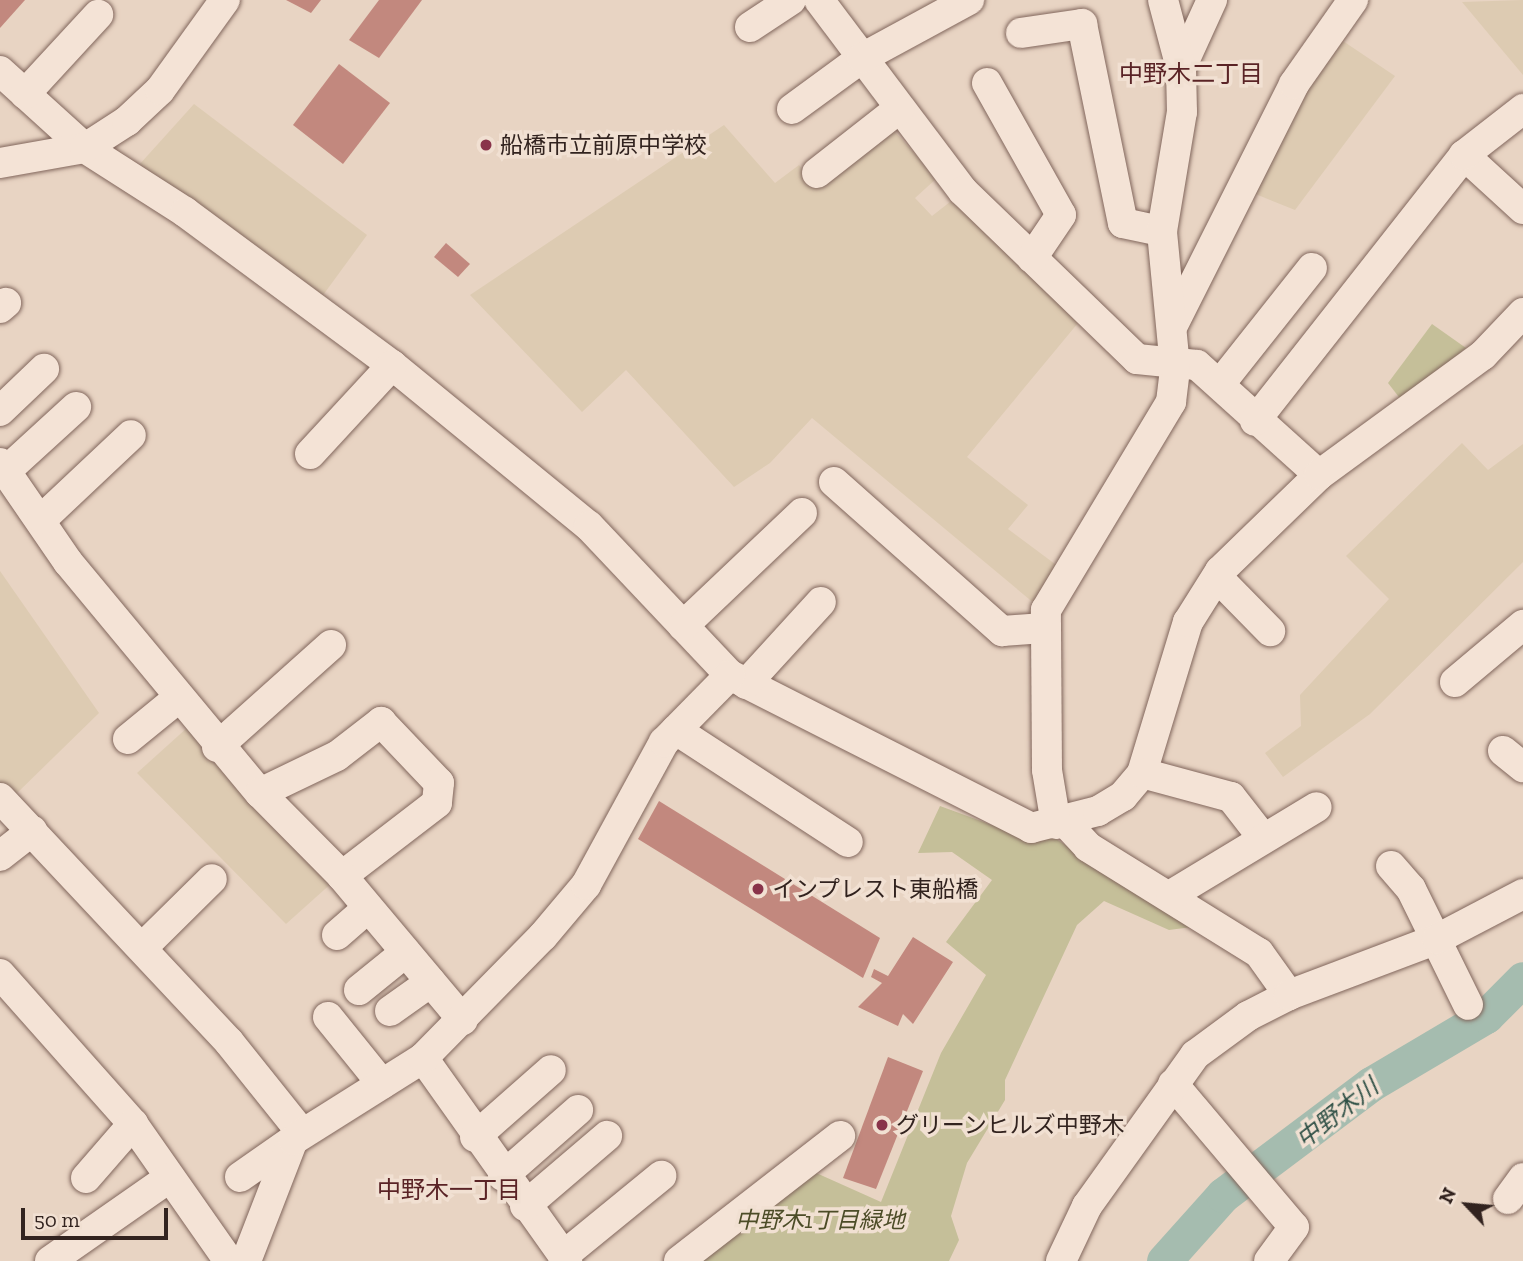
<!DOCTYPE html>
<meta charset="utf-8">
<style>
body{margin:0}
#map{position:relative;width:1523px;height:1261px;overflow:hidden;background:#e8d4c3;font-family:"Zilla Slab","Noto Sans JP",serif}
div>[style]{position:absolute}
.farmland>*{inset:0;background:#ddcbb2}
.green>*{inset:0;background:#c5bf99}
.river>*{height:35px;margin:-17.5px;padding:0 17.5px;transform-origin:17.5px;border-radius:17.5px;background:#a5bcaf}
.building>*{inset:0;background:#c2887e}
.roads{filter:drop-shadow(0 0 2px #81665c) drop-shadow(0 0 2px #81665c)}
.minor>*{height:30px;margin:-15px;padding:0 15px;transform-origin:15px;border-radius:15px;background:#f4e3d6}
.dots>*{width:19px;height:19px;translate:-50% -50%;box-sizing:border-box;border:4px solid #f1e0d2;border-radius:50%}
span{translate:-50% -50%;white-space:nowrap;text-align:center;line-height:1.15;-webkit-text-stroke:7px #f1e0d2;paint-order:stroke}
.poi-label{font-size:23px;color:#32231f}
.left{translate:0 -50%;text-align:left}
.park-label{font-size:23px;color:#4c4c27;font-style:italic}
.neighbourhood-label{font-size:24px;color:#5a2326}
.water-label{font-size:24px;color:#2f5046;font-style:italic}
.north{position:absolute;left:1432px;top:1170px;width:70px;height:70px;-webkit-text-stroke:5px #f1e0d2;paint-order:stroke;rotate:296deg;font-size:19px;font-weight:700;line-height:28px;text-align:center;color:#32231f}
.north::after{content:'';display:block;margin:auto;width:24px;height:32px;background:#32231f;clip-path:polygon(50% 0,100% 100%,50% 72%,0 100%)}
.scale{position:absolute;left:21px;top:1208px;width:147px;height:32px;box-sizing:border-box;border:4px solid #32231f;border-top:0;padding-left:9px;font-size:21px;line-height:24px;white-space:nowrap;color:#32231f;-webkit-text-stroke:5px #f1e0d2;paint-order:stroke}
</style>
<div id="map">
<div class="farmland">
<i style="clip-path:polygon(1523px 0,1523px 75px,1462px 2px)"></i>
<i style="clip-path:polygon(1337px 37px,1395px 76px,1295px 210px,1253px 193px,1310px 72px)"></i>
<i style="clip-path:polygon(194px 104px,367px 235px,318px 302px,139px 165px)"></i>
<i style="clip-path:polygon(724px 125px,775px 183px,799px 165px,815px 184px,894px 131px,937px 178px,915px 198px,932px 216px,955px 198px,1083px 317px,967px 457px,1028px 505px,1008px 529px,1059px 567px,1041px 609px,812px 418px,770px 463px,734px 487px,626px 370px,582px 412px,470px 295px)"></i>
<i style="clip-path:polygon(1462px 443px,1488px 470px,1523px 444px,1523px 562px,1370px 714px,1283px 777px,1265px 753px,1301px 726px,1300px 695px,1389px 599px,1346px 556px)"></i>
<i style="clip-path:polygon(0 571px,99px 713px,12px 798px,0 786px)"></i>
<i style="clip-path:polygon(188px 727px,334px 881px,286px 924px,137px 773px)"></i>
</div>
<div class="green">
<i style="clip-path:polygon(1432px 324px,1466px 348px,1402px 401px,1388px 383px)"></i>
<i style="clip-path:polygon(940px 806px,1011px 832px,1047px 833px,1192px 927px,1169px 930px,1104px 901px,1077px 925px,1005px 1080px,1005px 1100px,967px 1163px,951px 1216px,959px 1240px,949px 1261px,699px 1261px,814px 1172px,881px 1202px,941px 1053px,986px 975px,946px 942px,992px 880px,952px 852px,918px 853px)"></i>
</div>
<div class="river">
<i style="left:1164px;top:1261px;width:89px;rotate:-48.2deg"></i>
<i style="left:1223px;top:1195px;width:185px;rotate:-36.9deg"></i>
<i style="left:1371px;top:1084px;width:134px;rotate:-30.6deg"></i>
<i style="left:1486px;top:1016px;width:52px;rotate:-45deg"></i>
</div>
<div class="building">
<i style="clip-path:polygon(0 0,25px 0,0 28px)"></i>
<i style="clip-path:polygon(286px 0,321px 0,311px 13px)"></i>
<i style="clip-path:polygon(379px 0,422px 0,379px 58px,349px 40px)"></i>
<i style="clip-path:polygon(339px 64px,390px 103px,343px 164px,293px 125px)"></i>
<i style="clip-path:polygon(446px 243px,470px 264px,458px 277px,434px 257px)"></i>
<i style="clip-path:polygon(659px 801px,880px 938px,863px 978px,638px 839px)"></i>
<i style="clip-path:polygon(913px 937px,953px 962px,913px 1024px,903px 1014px,898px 1026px,858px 1007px,882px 983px,871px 977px,874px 969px,888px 976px)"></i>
<i style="clip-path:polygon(888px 1057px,923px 1071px,876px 1189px,843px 1178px)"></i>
</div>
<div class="roads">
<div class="minor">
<i style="left:819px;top:0;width:239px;rotate:53deg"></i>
<i style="left:963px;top:191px;width:242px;rotate:44deg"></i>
<i style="left:1137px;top:359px;width:60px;rotate:5.7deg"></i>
<i style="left:1197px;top:365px;width:164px;rotate:42deg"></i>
<i style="left:750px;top:27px;width:49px;rotate:-33.4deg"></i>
<i style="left:1021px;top:33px;width:62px;rotate:-8.4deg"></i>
<i style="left:1082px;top:24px;width:203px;rotate:78.4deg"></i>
<i style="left:1123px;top:223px;width:40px;rotate:12deg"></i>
<i style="left:1181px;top:68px;width:75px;rotate:-65.5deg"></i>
<i style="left:0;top:71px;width:115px;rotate:42.2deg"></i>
<i style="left:85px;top:148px;width:119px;rotate:32.6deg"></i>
<i style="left:185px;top:212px;width:257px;rotate:36.5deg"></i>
<i style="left:392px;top:365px;width:254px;rotate:39.3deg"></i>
<i style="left:589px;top:526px;width:205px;rotate:46.6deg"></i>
<i style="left:730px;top:675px;width:338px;rotate:26.9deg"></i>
<i style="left:1031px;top:828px;width:69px;rotate:-14.2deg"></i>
<i style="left:1098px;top:811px;width:29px;rotate:-31deg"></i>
<i style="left:1123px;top:796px;width:30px;rotate:-50deg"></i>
<i style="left:1142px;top:773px;width:158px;rotate:-73.1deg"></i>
<i style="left:1188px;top:622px;width:60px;rotate:-57.9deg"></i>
<i style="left:1220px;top:571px;width:138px;rotate:-44.1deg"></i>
<i style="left:1319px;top:475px;width:203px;rotate:-36.2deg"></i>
<i style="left:1483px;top:355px;width:58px;rotate:-46.4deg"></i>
<i style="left:987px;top:83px;width:151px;rotate:60.7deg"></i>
<i style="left:1061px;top:215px;width:52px;rotate:124deg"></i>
<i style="left:25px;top:94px;width:108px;rotate:-47.3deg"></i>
<i style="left:792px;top:109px;width:87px;rotate:-36.1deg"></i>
<i style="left:862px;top:58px;width:122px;rotate:-28.5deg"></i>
<i style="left:1464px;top:155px;width:80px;rotate:42.5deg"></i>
<i style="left:0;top:163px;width:86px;rotate:-10deg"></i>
<i style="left:85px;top:148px;width:50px;rotate:-32.7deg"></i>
<i style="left:127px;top:121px;width:45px;rotate:-43.2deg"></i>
<i style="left:160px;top:90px;width:111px;rotate:-54.2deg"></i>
<i style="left:817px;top:173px;width:105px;rotate:-38.1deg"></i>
<i style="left:0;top:308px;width:8px;rotate:-40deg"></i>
<i style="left:1172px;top:327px;width:272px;rotate:-63.3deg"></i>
<i style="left:1294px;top:84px;width:103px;rotate:-54.9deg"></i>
<i style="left:1220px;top:384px;width:148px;rotate:-51.6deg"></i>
<i style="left:0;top:411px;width:61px;rotate:-43.7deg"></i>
<i style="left:1255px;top:421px;width:338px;rotate:-51.8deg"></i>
<i style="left:1464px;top:155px;width:75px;rotate:-37.9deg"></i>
<i style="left:310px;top:454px;width:121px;rotate:-47.3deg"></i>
<i style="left:0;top:463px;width:120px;rotate:55.5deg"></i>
<i style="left:68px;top:562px;width:300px;rotate:50.3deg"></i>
<i style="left:260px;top:793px;width:85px;rotate:-25.7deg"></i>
<i style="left:337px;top:756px;width:56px;rotate:-37.7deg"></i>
<i style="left:381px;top:722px;width:84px;rotate:46.4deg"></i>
<i style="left:439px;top:783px;width:20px;rotate:96deg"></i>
<i style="left:437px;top:803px;width:120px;rotate:142.5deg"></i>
<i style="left:6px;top:471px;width:95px;rotate:-42.4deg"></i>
<i style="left:834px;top:482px;width:225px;rotate:41.6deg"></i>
<i style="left:1002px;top:631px;width:42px;rotate:-4.1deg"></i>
<i style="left:42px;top:519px;width:122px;rotate:-43.3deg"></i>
<i style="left:1217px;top:577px;width:76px;rotate:45.5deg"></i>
<i style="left:683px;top:626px;width:164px;rotate:-43.5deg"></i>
<i style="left:1455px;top:682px;width:89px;rotate:-40deg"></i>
<i style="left:746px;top:684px;width:111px;rotate:-47.6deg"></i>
<i style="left:676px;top:730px;width:205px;rotate:33.1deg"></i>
<i style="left:128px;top:739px;width:63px;rotate:-39.2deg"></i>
<i style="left:217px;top:747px;width:153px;rotate:-41.8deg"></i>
<i style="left:1503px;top:751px;width:26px;rotate:39deg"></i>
<i style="left:1142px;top:773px;width:92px;rotate:15.1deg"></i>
<i style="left:1231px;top:797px;width:52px;rotate:52deg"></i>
<i style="left:260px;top:793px;width:117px;rotate:45.3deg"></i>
<i style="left:342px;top:876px;width:188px;rotate:50deg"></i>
<i style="left:0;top:798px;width:335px;rotate:46.8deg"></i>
<i style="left:229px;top:1042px;width:117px;rotate:51.3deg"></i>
<i style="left:1065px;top:822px;width:34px;rotate:47deg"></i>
<i style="left:1088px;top:847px;width:201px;rotate:31.8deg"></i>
<i style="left:1259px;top:953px;width:52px;rotate:54.5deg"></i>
<i style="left:1056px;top:824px;width:55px;rotate:-99.5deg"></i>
<i style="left:1047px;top:770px;width:160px;rotate:-90.4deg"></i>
<i style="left:1046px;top:610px;width:243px;rotate:-59deg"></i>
<i style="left:1171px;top:402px;width:35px;rotate:-83deg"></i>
<i style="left:1175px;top:367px;width:137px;rotate:-95.5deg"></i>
<i style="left:1162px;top:231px;width:121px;rotate:-80.5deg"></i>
<i style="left:1182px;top:112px;width:44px;rotate:-91.3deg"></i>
<i style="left:1181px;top:68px;width:70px;rotate:-104.8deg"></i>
<i style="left:0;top:856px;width:41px;rotate:-38deg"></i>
<i style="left:1391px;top:866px;width:30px;rotate:49deg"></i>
<i style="left:1411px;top:889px;width:129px;rotate:63.8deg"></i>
<i style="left:1171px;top:895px;width:170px;rotate:-31.1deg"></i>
<i style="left:337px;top:935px;width:41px;rotate:-41.1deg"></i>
<i style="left:142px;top:948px;width:98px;rotate:-44.6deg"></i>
<i style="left:0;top:974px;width:200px;rotate:48.4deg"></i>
<i style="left:133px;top:1124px;width:167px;rotate:55deg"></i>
<i style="left:359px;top:990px;width:60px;rotate:-39deg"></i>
<i style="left:390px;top:1011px;width:50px;rotate:-35.3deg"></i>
<i style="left:328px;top:1017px;width:86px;rotate:51.1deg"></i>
<i style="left:423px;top:1058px;width:249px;rotate:54.6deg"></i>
<i style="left:1173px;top:1084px;width:187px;rotate:49.8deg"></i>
<i style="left:1294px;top:1227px;width:42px;rotate:126.3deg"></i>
<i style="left:475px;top:1137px;width:101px;rotate:-41.4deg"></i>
<i style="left:503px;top:1176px;width:100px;rotate:-41.3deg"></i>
<i style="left:240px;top:1177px;width:65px;rotate:-34.9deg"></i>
<i style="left:86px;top:1178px;width:72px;rotate:-49deg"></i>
<i style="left:1508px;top:1199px;width:26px;rotate:-54deg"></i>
<i style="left:525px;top:1206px;width:108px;rotate:-40.5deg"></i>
<i style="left:563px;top:1256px;width:127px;rotate:-39.2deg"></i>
<i style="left:50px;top:1261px;width:145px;rotate:-34.9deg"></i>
<i style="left:246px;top:1261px;width:130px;rotate:-68.8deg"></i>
<i style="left:293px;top:1140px;width:154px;rotate:-32.2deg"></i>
<i style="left:423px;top:1058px;width:171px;rotate:-45.5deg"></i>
<i style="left:543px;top:936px;width:67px;rotate:-49.9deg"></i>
<i style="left:586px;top:885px;width:163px;rotate:-61.4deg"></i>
<i style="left:664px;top:742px;width:94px;rotate:-45.4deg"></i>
<i style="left:679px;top:1261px;width:204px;rotate:-37.8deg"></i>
<i style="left:1061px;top:1261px;width:61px;rotate:-64.7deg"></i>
<i style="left:1087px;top:1206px;width:186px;rotate:-54.4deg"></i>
<i style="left:1195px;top:1055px;width:66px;rotate:-36.3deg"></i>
<i style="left:1248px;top:1016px;width:46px;rotate:-27.1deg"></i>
<i style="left:1289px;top:995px;width:158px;rotate:-20.7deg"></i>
<i style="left:1437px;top:939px;width:97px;rotate:-27.6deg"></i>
</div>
</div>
<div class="dots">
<i style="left:486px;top:145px;background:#89334a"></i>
<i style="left:758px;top:889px;background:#89334a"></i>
<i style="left:882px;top:1125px;background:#89334a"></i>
</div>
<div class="poi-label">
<span class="left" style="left:500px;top:145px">船橋市立前原中学校</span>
<span class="left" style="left:772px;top:889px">インプレスト東船橋</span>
<span class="left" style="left:896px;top:1125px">グリーンヒルズ中野木</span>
</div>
<div class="park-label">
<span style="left:820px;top:1220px">中野木1丁目緑地</span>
</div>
<div class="neighbourhood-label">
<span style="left:1191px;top:74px">中野木二丁目</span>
<span style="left:449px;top:1190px">中野木一丁目</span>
</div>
<div class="water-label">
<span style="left:1337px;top:1113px;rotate:-38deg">中野木川</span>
</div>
<div class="north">N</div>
<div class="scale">50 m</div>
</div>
